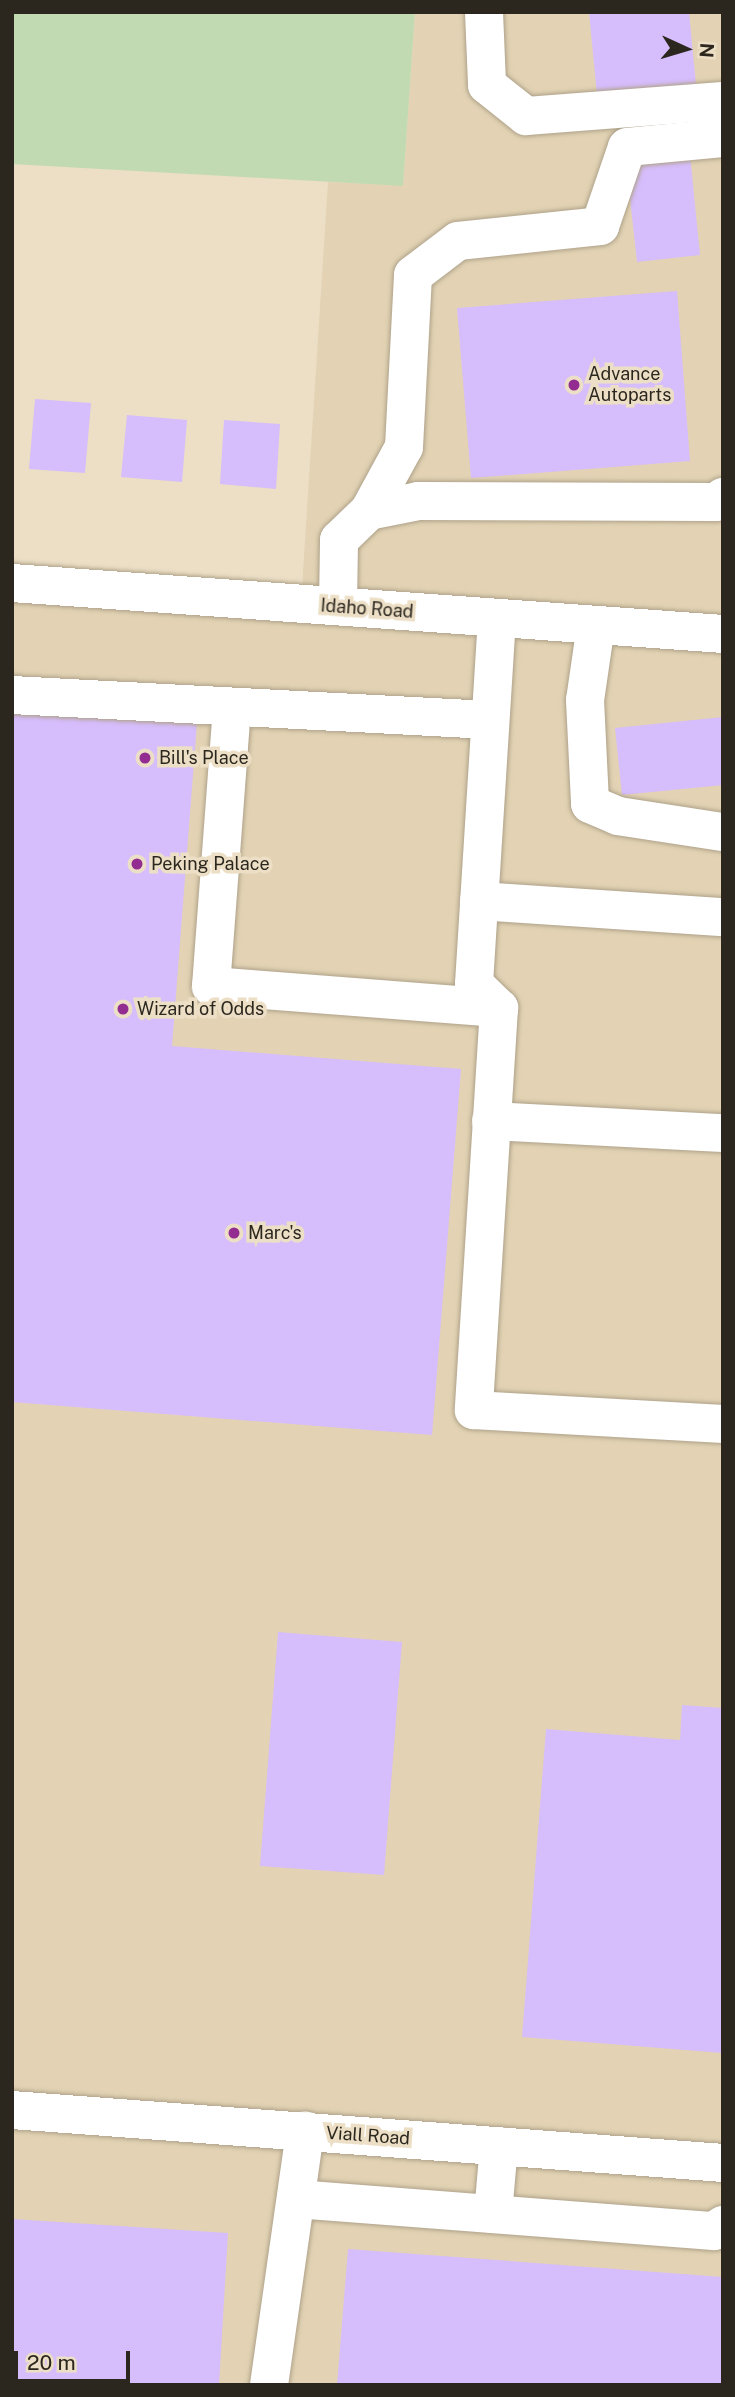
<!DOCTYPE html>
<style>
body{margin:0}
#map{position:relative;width:735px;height:2397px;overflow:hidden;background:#ecdfc6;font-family:"Public Sans",sans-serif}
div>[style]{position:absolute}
.built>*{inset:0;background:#e3d3b4}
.green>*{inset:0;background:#c2dab1}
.building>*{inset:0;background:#d6bdfc}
.roads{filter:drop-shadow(0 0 2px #aea28a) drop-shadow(0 0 2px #aea28a)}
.minor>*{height:38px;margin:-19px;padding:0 19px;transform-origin:19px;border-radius:19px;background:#fff}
.dots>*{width:19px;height:19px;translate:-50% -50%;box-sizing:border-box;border:4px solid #ecdfc6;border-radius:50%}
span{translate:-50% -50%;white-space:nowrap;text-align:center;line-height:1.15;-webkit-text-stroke:7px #ecdfc6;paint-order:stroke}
.poi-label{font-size:18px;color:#2c271e}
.left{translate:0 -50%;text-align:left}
.street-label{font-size:18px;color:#2c271e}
.frame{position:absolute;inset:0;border:14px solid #2c271e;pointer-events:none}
.north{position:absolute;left:651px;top:14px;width:70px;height:70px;-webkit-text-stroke:5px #ecdfc6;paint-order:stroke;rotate:94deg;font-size:19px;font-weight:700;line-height:28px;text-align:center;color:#2c271e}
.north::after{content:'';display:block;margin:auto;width:24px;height:32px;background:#2c271e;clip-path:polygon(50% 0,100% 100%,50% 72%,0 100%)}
.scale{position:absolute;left:14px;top:2351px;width:116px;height:32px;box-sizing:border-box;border:4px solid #2c271e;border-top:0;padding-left:9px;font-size:21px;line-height:24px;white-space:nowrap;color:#2c271e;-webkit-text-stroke:5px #ecdfc6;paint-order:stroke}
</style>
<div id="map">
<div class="built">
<i style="clip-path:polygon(415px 12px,723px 12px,723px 2385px,12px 2385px,12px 583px,301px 603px,328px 182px,403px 185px)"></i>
</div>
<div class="green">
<i style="clip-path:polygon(12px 12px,415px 12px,403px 186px,12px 164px)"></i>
</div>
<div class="building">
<i style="clip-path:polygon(589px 12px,689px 12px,696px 85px,597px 95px)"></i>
<i style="clip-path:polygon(690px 155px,700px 255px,637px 262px,626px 162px)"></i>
<i style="clip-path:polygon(677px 291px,690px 461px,471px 478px,457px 308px)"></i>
<i style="clip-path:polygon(35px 399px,91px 403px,85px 473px,29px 469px)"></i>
<i style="clip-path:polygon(127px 415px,187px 420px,182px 482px,121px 477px)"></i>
<i style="clip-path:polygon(224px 420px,280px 424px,276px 489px,220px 484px)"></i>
<i style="clip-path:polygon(12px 708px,197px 723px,172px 1046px,461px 1069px,432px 1435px,12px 1402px)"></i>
<i style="clip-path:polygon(723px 717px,723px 785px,622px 795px,615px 728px)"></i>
<i style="clip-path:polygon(278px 1632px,402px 1642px,384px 1875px,260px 1866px)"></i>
<i style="clip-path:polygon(682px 1705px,723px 1708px,723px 2053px,522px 2037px,546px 1729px,680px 1740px)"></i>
<i style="clip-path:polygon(12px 2219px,228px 2233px,219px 2385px,12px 2385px)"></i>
<i style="clip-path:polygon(348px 2249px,723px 2277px,723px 2385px,337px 2385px)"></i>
</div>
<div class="roads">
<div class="minor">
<i style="left:484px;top:12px;width:73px;rotate:87.6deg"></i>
<i style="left:487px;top:85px;width:50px;rotate:38.5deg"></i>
<i style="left:526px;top:116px;width:198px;rotate:-4.4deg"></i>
<i style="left:369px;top:511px;width:73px;rotate:-61.3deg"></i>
<i style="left:404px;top:447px;width:172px;rotate:-87deg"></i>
<i style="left:413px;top:275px;width:56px;rotate:-37.1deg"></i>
<i style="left:458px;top:241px;width:143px;rotate:-6deg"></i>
<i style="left:600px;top:226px;width:83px;rotate:-71.1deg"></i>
<i style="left:627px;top:147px;width:96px;rotate:-5.4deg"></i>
<i style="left:12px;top:583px;width:713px;rotate:4.1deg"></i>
<i style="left:338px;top:606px;width:66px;rotate:-89.1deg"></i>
<i style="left:339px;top:540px;width:42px;rotate:-44deg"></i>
<i style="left:369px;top:511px;width:50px;rotate:-11.5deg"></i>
<i style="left:418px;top:501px;width:298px;rotate:0.2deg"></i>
<i style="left:716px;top:502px;width:9px;rotate:-36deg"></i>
<i style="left:497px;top:618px;width:367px;rotate:93.6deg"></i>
<i style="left:474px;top:984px;width:35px;rotate:44deg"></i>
<i style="left:499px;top:1008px;width:403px;rotate:93.6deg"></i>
<i style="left:474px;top:1410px;width:249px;rotate:3.2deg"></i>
<i style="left:596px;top:625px;width:76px;rotate:98.3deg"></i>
<i style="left:585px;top:700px;width:104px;rotate:87.2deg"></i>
<i style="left:590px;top:804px;width:30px;rotate:23deg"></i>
<i style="left:618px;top:816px;width:106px;rotate:8.7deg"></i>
<i style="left:12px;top:695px;width:479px;rotate:3deg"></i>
<i style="left:232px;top:707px;width:280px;rotate:94.3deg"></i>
<i style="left:211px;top:986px;width:289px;rotate:4.4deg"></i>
<i style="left:479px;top:901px;width:245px;rotate:3.8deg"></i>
<i style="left:491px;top:1121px;width:232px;rotate:3deg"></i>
<i style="left:12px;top:2110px;width:713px;rotate:4.26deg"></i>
<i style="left:296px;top:2199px;width:419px;rotate:4.4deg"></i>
<i style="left:714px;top:2231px;width:11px;rotate:-34deg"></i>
<i style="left:493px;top:2214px;width:68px;rotate:-85deg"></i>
<i style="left:269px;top:2385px;width:257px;rotate:-81.9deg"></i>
</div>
</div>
<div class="dots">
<i style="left:574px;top:385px;background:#932c91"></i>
<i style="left:145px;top:758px;background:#932c91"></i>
<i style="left:137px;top:864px;background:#932c91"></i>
<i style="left:123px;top:1009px;background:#932c91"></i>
<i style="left:234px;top:1233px;background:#932c91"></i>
</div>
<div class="poi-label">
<span class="left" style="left:588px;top:385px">Advance<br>Autoparts</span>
<span class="left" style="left:159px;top:758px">Bill's Place</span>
<span class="left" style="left:151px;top:864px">Peking Palace</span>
<span class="left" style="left:137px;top:1009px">Wizard of Odds</span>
<span class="left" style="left:248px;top:1233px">Marc's</span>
</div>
<div class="street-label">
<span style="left:367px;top:609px;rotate:4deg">Idaho Road</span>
<span style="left:368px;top:2136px;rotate:4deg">Viall Road</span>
</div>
<div class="frame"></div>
<div class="north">N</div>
<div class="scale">20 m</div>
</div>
